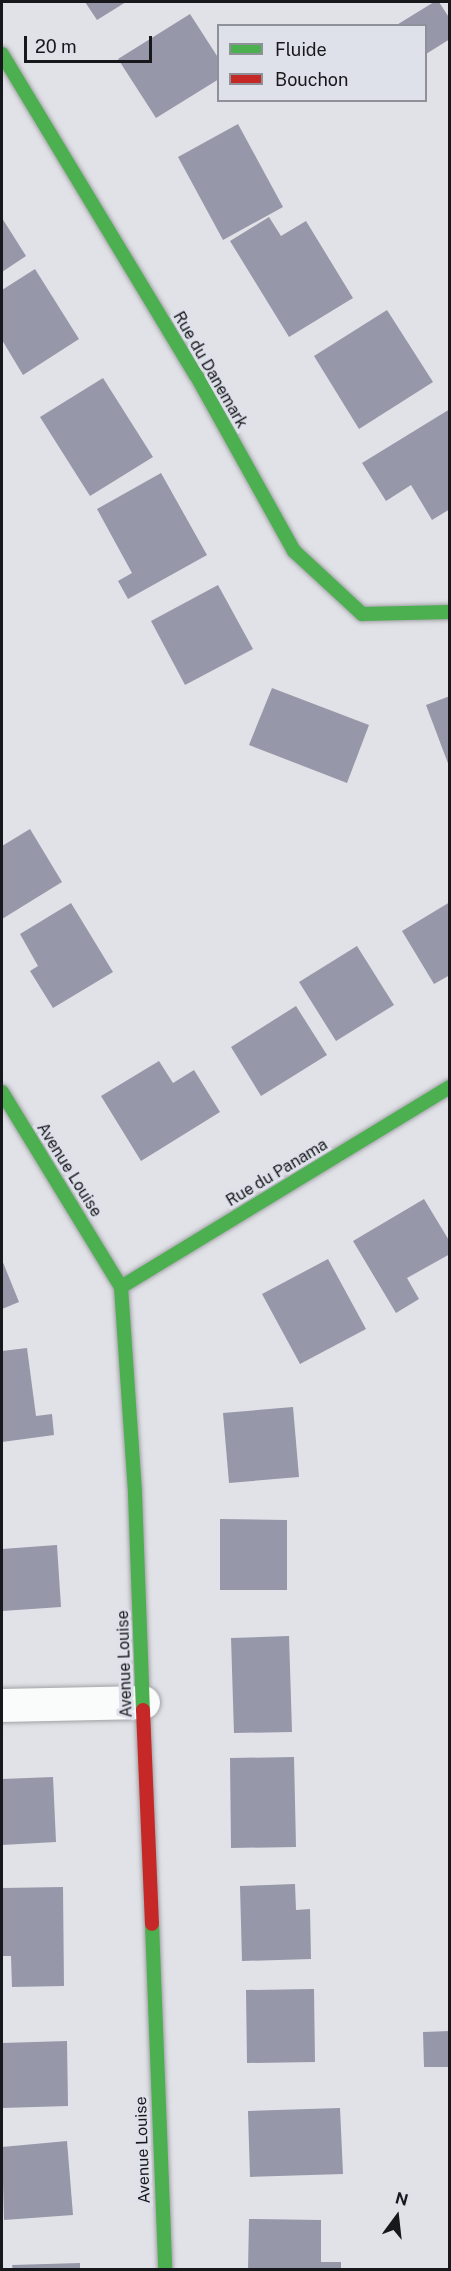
<!DOCTYPE html>
<style>
body{margin:0}
#map{position:relative;width:451px;height:2271px;overflow:hidden;background:#e1e2e7;font-family:"Public Sans",sans-serif}
div>[style]{position:absolute}
.building>*{inset:0;background:#9697a9}
.roads{filter:drop-shadow(0 0 2px #a1a2a6) drop-shadow(0 0 2px #a1a2a6)}
.street>*{height:33px;margin:-16.5px;padding:0 16.5px;transform-origin:16.5px;border-radius:16.5px;background:#fafbfb}
.fast>*{height:14px;margin:-7px;padding:0 7px;transform-origin:7px;border-radius:7px;background:#4caf50}
.jam>*{height:14px;margin:-7px;padding:0 7px;transform-origin:7px;border-radius:7px;background:#c62828}
span{translate:-50% -50%;white-space:nowrap;text-align:center;line-height:1.15;-webkit-text-stroke:6px #dee1ea;paint-order:stroke}
.street-label{font-size:16px;color:#17181b}
.frame{position:absolute;inset:0;border:3px solid #17181b;pointer-events:none}
.legend{position:absolute;left:217px;top:24px;width:210px;height:78px;box-sizing:border-box;background:#dee1ea;border:2px solid #8e9197;margin:0;padding:8px 10px;list-style:none;font-size:18px;color:#17181b}
.legend li{display:flex;align-items:center;gap:12px;height:30px}
.legend b{width:30px;border:2px solid #8e9197}
.north{position:absolute;left:367px;top:2187px;width:60px;height:60px;-webkit-text-stroke:4px #dee1ea;paint-order:stroke;rotate:15deg;font-size:16px;font-weight:700;line-height:24px;text-align:center;color:#17181b}
.north::after{content:'';display:block;margin:auto;width:21px;height:27px;background:#17181b;clip-path:polygon(50% 0,100% 100%,50% 72%,0 100%)}
.scale{position:absolute;left:24px;top:36px;width:128px;height:27px;box-sizing:border-box;border:3px solid #17181b;border-top:0;padding-left:8px;font-size:18px;line-height:21px;white-space:nowrap;color:#17181b;-webkit-text-stroke:4px #dee1ea;paint-order:stroke}
</style>
<div id="map">
<div class="building">
<i style="clip-path:polygon(85px 2px,126px 2px,97px 20px)"></i>
<i style="clip-path:polygon(434px 2px,439px 2px,450px 19px,450px 39px,426px 54px,426px 26px,395px 26px)"></i>
<i style="clip-path:polygon(190px 14px,219px 59px,219px 79px,156px 118px,118px 59px)"></i>
<i style="clip-path:polygon(238px 124px,283px 207px,223px 240px,178px 157px)"></i>
<i style="clip-path:polygon(269px 217px,281px 236px,306px 221px,353px 298px,289px 337px,230px 241px)"></i>
<i style="clip-path:polygon(2px 218px,26px 256px,2px 272px)"></i>
<i style="clip-path:polygon(35px 269px,79px 339px,23px 375px,2px 340px,2px 290px)"></i>
<i style="clip-path:polygon(387px 310px,433px 382px,359px 429px,314px 356px)"></i>
<i style="clip-path:polygon(103px 378px,153px 457px,90px 496px,40px 417px)"></i>
<i style="clip-path:polygon(450px 409px,450px 509px,432px 520px,411px 485px,386px 501px,362px 463px)"></i>
<i style="clip-path:polygon(161px 473px,207px 555px,128px 599px,118px 581px,132px 573px,97px 509px)"></i>
<i style="clip-path:polygon(218px 585px,253px 649px,185px 685px,151px 621px)"></i>
<i style="clip-path:polygon(272px 688px,369px 725px,347px 783px,249px 745px)"></i>
<i style="clip-path:polygon(450px 696px,450px 766px,449px 766px,426px 705px)"></i>
<i style="clip-path:polygon(30px 829px,62px 882px,2px 919px,2px 846px)"></i>
<i style="clip-path:polygon(450px 902px,450px 975px,434px 984px,402px 931px)"></i>
<i style="clip-path:polygon(71px 903px,113px 972px,53px 1008px,30px 971px,38px 966px,20px 934px)"></i>
<i style="clip-path:polygon(357px 946px,394px 1005px,336px 1041px,299px 982px)"></i>
<i style="clip-path:polygon(296px 1006px,327px 1055px,261px 1096px,231px 1047px)"></i>
<i style="clip-path:polygon(159px 1061px,173px 1083px,194px 1070px,220px 1112px,141px 1161px,101px 1096px)"></i>
<i style="clip-path:polygon(424px 1199px,450px 1242px,450px 1254px,407px 1278px,419px 1299px,396px 1313px,353px 1241px)"></i>
<i style="clip-path:polygon(328px 1259px,366px 1329px,300px 1364px,262px 1294px)"></i>
<i style="clip-path:polygon(2px 1260px,19px 1302px,2px 1309px)"></i>
<i style="clip-path:polygon(27px 1348px,36px 1416px,52px 1414px,54px 1435px,2px 1442px,2px 1351px)"></i>
<i style="clip-path:polygon(293px 1407px,299px 1477px,229px 1483px,223px 1413px)"></i>
<i style="clip-path:polygon(220px 1519px,287px 1520px,287px 1590px,220px 1590px)"></i>
<i style="clip-path:polygon(57px 1545px,61px 1607px,2px 1611px,2px 1549px)"></i>
<i style="clip-path:polygon(289px 1636px,292px 1732px,234px 1733px,231px 1638px)"></i>
<i style="clip-path:polygon(294px 1757px,296px 1847px,231px 1848px,230px 1758px)"></i>
<i style="clip-path:polygon(53px 1777px,56px 1842px,2px 1845px,2px 1779px)"></i>
<i style="clip-path:polygon(295px 1884px,296px 1910px,310px 1909px,311px 1959px,242px 1961px,240px 1886px)"></i>
<i style="clip-path:polygon(63px 1887px,64px 1986px,12px 1987px,11px 1956px,2px 1956px,2px 1888px)"></i>
<i style="clip-path:polygon(314px 1989px,315px 2062px,247px 2063px,246px 1990px)"></i>
<i style="clip-path:polygon(450px 2031px,450px 2067px,424px 2067px,423px 2032px)"></i>
<i style="clip-path:polygon(67px 2041px,68px 2106px,2px 2108px,2px 2043px)"></i>
<i style="clip-path:polygon(340px 2108px,343px 2174px,250px 2177px,248px 2111px)"></i>
<i style="clip-path:polygon(67px 2141px,73px 2215px,4px 2220px,2px 2147px)"></i>
<i style="clip-path:polygon(249px 2219px,321px 2220px,321px 2262px,341px 2262px,341px 2270px,248px 2270px)"></i>
<i style="clip-path:polygon(80px 2263px,80px 2270px,13px 2270px,12px 2265px)"></i>
</div>
<div class="roads">
<div class="street">
<i style="left:2px;top:1705px;width:141px;rotate:-1.2deg"></i>
</div>
<div class="fast">
<i style="left:2px;top:54px;width:375px;rotate:58.9deg"></i>
<i style="left:196px;top:375px;width:201px;rotate:60.9deg"></i>
<i style="left:294px;top:551px;width:93px;rotate:42.8deg"></i>
<i style="left:362px;top:614px;width:88px;rotate:-1.3deg"></i>
<i style="left:2px;top:1092px;width:228px;rotate:58.6deg"></i>
<i style="left:121px;top:1287px;width:207px;rotate:86.1deg"></i>
<i style="left:135px;top:1494px;width:216px;rotate:87.9deg"></i>
<i style="left:121px;top:1287px;width:385px;rotate:-31.3deg"></i>
<i style="left:152px;top:1924px;width:346px;rotate:87.8deg"></i>
</div>
<div class="jam">
<i style="left:143px;top:1710px;width:214px;rotate:87.6deg"></i>
</div>
</div>
<div class="street-label">
<span style="left:210px;top:370px;rotate:60deg">Rue du Danemark</span>
<span style="left:69px;top:1170px;rotate:58deg">Avenue Louise</span>
<span style="left:277px;top:1173px;rotate:-31deg">Rue du Panama</span>
<span style="left:125px;top:1664px;rotate:-92deg">Avenue Louise</span>
<span style="left:143px;top:2150px;rotate:-92deg">Avenue Louise</span>
</div>
<div class="frame"></div>
<ul class="legend">
<li><b style="height:8px;background:#4caf50"></b>Fluide</li>
<li><b style="height:8px;background:#c62828"></b>Bouchon</li>
</ul>
<div class="north">N</div>
<div class="scale">20 m</div>
</div>
